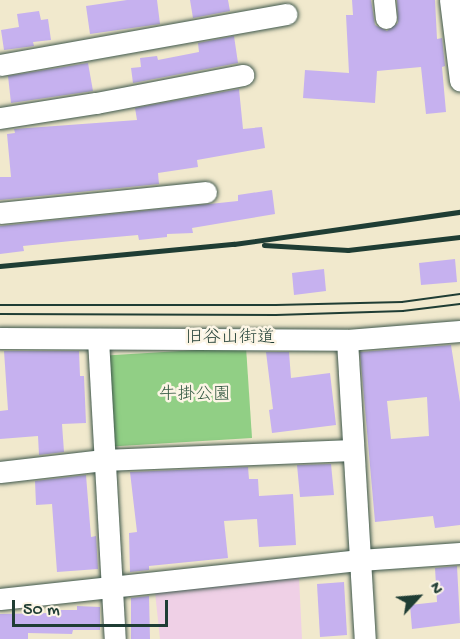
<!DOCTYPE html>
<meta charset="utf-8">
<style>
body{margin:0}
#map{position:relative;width:460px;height:639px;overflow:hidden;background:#f1e9cd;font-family:"Gochi Hand","Klee One",sans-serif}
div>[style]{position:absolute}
.built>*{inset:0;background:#efd0e6}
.green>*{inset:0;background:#91cf85}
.building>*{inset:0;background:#c6b1ef}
.roads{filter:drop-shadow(0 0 2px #3e574b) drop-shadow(0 0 2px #3e574b)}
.minor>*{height:21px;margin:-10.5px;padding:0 10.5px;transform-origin:10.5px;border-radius:10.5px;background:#fff}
.tram>*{height:1.5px;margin:-0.75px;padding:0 0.75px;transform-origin:0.75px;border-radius:0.75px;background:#1f3d34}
.rail>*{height:4.5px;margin:-2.25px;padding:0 2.25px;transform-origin:2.25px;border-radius:2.25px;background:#1f3d34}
span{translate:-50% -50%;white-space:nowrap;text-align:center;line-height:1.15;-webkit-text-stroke:5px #fcf5e5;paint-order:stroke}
.street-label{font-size:18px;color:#1f3d34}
.park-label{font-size:18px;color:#365a44}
.north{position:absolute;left:388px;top:567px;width:60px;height:60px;-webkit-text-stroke:4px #fcf5e5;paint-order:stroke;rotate:64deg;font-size:16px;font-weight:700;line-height:24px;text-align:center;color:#1f3d34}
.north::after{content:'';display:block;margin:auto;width:21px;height:27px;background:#1f3d34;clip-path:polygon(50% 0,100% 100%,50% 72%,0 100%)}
.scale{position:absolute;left:12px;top:600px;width:156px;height:27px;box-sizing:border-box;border:3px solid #1f3d34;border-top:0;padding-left:8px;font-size:18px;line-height:21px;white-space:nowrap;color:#1f3d34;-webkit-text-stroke:4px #fcf5e5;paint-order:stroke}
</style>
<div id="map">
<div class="built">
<i style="clip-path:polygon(299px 577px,302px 639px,160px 639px,155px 592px)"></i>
</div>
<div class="green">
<i style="clip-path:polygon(246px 347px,252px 438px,104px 447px,98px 356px)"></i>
</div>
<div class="building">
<i style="clip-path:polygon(127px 0,157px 0,160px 24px,90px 34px,86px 6px)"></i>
<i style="clip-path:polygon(190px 0,228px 0,230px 11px,193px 18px)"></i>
<i style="clip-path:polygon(352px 0,371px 0,375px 25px,387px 31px,398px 23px,397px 0,435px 0,437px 39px,442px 38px,445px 66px,442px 67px,446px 112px,426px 114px,421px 67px,377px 71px,375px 103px,303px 98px,305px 70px,349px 73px,346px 15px,353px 15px)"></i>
<i style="clip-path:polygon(39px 11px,41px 20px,48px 19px,51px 40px,33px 42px,34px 46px,4px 50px,1px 30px,19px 27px,17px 14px)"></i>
<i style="clip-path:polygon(234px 36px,238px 63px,133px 83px,131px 68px,141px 67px,140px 58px,157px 56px,158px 60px,199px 52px,198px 43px)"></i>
<i style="clip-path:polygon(88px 63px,93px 91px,11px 103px,8px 76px)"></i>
<i style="clip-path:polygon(239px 89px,243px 129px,262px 127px,265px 148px,197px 160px,198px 167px,158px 173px,159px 184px,0 200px,0 177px,11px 177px,7px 134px,15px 133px,14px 129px,137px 120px,135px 108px)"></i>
<i style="clip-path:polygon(272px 190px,275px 214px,192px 228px,193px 233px,167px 234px,167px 237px,139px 240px,138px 235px,71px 241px,23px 246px,24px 251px,0 254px,0 226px,238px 201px,238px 195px)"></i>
<i style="clip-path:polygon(455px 259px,457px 282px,421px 285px,419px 263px)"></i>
<i style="clip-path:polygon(324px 269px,326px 291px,294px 295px,292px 273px)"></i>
<i style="clip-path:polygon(evenodd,451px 345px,460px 402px,460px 525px,435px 528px,433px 516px,375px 522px,360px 352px,451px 345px,427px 397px,429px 436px,391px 439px,387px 401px,427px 397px)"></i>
<i style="clip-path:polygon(4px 351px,79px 351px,80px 376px,84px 376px,86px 423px,62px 424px,64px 452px,39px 455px,38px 436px,0 439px,0 411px,8px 410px)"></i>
<i style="clip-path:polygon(266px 352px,289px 352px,291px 378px,330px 373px,336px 425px,272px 433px,269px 410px,273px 409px)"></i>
<i style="clip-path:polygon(331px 464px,334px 495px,300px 497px,297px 465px)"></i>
<i style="clip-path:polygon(248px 467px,249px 479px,258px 479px,259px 496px,293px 494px,296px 545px,259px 547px,257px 519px,224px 521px,228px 558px,149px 566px,149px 570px,130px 572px,129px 533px,137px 532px,130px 472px)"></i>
<i style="clip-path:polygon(86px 475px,91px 537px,96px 536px,98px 569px,57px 572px,52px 504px,36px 505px,35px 481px)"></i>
<i style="clip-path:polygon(457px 566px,460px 623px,412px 629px,410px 605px,437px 602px,435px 568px)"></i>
<i style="clip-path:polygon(344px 582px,347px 635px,320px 637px,317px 584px)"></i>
<i style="clip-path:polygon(149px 596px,150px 639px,131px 639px,131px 598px)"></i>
<i style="clip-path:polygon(77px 606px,100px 607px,100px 630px,73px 630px,72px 634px,28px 633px,28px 639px,0 639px,0 614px,49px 613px,49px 610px,77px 610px)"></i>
</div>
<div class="roads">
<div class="minor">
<i style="left:384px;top:0;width:18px;rotate:84deg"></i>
<i style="left:450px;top:0;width:81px;rotate:82.9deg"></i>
<i style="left:0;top:65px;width:291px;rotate:-10.1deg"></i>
<i style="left:0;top:118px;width:97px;rotate:-8.9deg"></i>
<i style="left:96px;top:103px;width:150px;rotate:-10.8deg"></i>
<i style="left:0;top:213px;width:207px;rotate:-5.8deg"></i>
<i style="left:0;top:338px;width:347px;rotate:0.3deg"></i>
<i style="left:347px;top:340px;width:113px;rotate:-4.6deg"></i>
<i style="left:98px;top:339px;width:300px;rotate:86.8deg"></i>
<i style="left:347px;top:340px;width:300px;rotate:86.6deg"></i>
<i style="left:0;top:472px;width:104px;rotate:-6.6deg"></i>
<i style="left:103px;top:460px;width:250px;rotate:-2.3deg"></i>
<i style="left:0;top:599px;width:362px;rotate:-6.2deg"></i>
<i style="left:360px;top:560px;width:100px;rotate:-4deg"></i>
</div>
</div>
<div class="tram">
<i style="left:0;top:305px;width:276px"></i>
<i style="left:276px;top:305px;width:126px;rotate:-1.4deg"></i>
<i style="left:402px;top:302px;width:59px;rotate:-7.9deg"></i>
<i style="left:0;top:314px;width:276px;rotate:0.2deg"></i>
<i style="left:276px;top:315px;width:127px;rotate:-1.8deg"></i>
<i style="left:403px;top:311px;width:57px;rotate:-7deg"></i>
</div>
<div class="rail">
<i style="left:264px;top:245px;width:84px;rotate:3.4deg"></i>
<i style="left:348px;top:250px;width:113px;rotate:-6.6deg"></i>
<i style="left:0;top:266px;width:235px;rotate:-5.4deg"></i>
<i style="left:234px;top:244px;width:228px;rotate:-8.1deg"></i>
</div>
<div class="street-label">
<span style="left:230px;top:339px">旧谷山街道</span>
</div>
<div class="park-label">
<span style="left:195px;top:396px">牛掛公園</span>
</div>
<div class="north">N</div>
<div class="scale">50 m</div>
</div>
